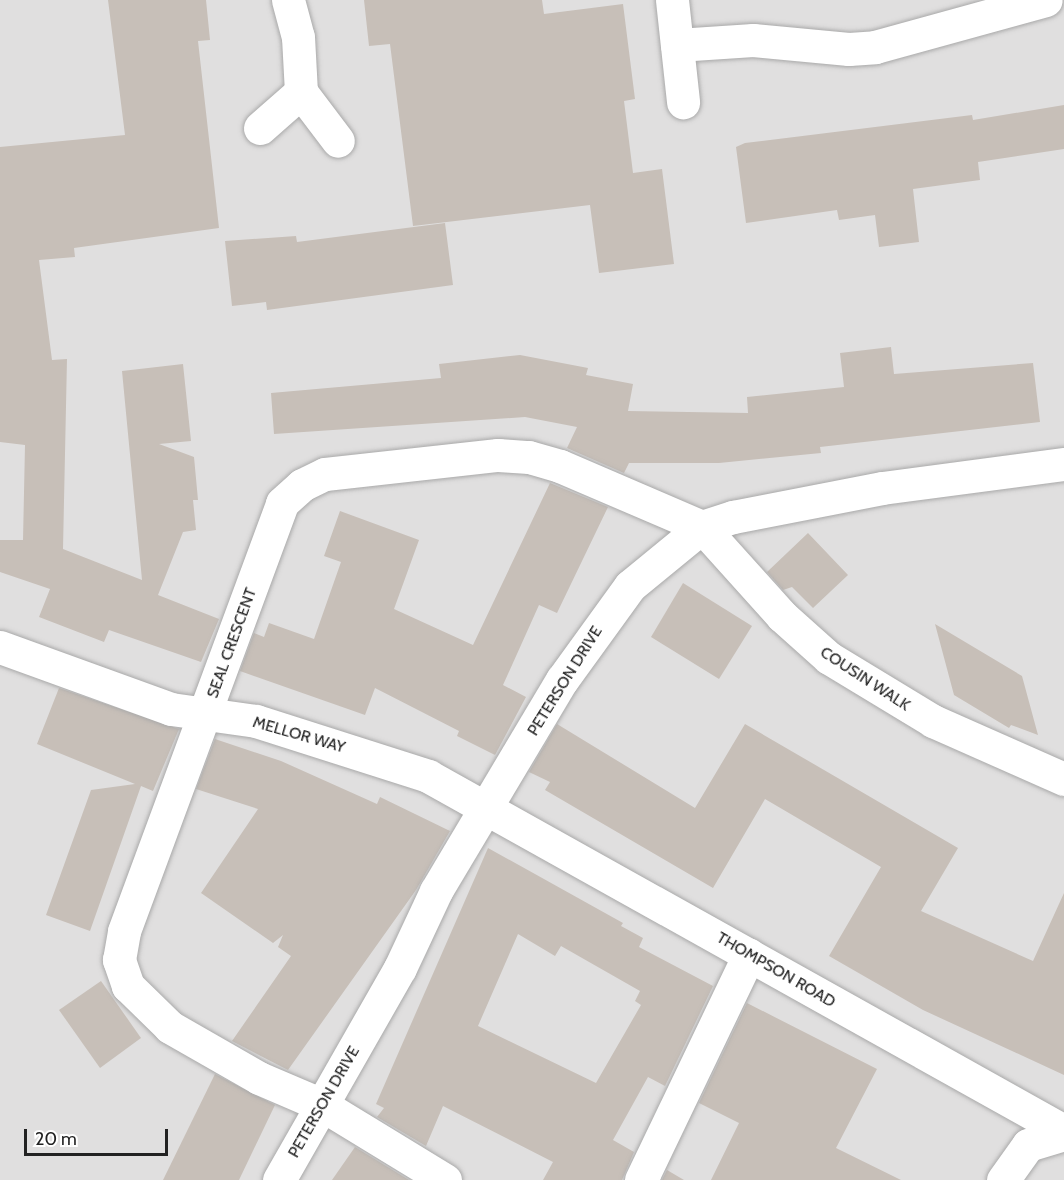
<!DOCTYPE html>
<style>
body{margin:0}
#map{position:relative;width:1064px;height:1180px;overflow:hidden;background:#f2efe9;font-family:Cabin,sans-serif}
div>[style]{position:absolute}
.residential>*{inset:0;background:#e0dfdf}
.building>*{inset:0;background:#c7bfb8}
.roads{filter:drop-shadow(0 0 2px #a9a9a9) drop-shadow(0 0 2px #a9a9a9)}
.minor>*{height:33px;margin:-16.5px;padding:0 16.5px;transform-origin:16.5px;border-radius:16.5px;background:#fff}
span{translate:-50% -50%;white-space:nowrap;text-align:center;line-height:1.15;-webkit-text-stroke:6px #fff;paint-order:stroke}
.street-label{font-size:16px;color:#222}
.scale{position:absolute;left:24px;top:1129px;width:144px;height:27px;box-sizing:border-box;border:3px solid #222;border-top:0;padding-left:8px;font-size:18px;line-height:21px;white-space:nowrap;color:#222;-webkit-text-stroke:4px #fff;paint-order:stroke}
</style>
<div id="map">
<div class="residential">
<i style="clip-path:polygon(0 0,1064px 0,1064px 1180px,0 1180px)"></i>
</div>
<div class="building">
<i style="clip-path:polygon(108px 0,206px 0,210px 40px,198px 41px,219px 228px,74px 248px,75px 257px,39px 260px,52px 360px,67px 359px,63px 549px,142px 580px,122px 371px,183px 364px,191px 441px,159px 444px,194px 457px,198px 500px,193px 500px,196px 530px,183px 532px,158px 595px,219px 619px,201px 662px,109px 630px,104px 642px,39px 617px,50px 589px,0 572px,0 540px,23px 540px,25px 445px,0 442px,0 147px,125px 135px)"></i>
<i style="clip-path:polygon(364px 0,542px 0,544px 14px,623px 4px,635px 99px,624px 101px,633px 173px,662px 169px,674px 264px,599px 273px,590px 205px,413px 226px,390px 44px,369px 46px)"></i>
<i style="clip-path:polygon(1064px 105px,1064px 149px,978px 162px,980px 180px,913px 189px,919px 242px,879px 247px,875px 215px,839px 220px,837px 210px,746px 223px,736px 147px,745px 143px,972px 115px,973px 120px)"></i>
<i style="clip-path:polygon(445px 223px,453px 285px,267px 310px,266px 302px,232px 306px,225px 241px,296px 236px,297px 242px)"></i>
<i style="clip-path:polygon(891px 347px,894px 374px,1033px 363px,1040px 422px,820px 447px,821px 453px,719px 463px,629px 463px,624px 473px,567px 448px,577px 427px,525px 417px,274px 434px,271px 393px,441px 378px,439px 364px,520px 355px,588px 368px,586px 375px,633px 384px,628px 411px,748px 413px,747px 397px,844px 387px,840px 353px)"></i>
<i style="clip-path:polygon(550px 483px,608px 507px,557px 613px,539px 605px,503px 685px,526px 697px,495px 755px,457px 736px,459px 731px,375px 688px,365px 715px,240px 671px,254px 633px,264px 637px,269px 623px,314px 639px,341px 562px,324px 556px,340px 511px,419px 540px,394px 609px,473px 645px)"></i>
<i style="clip-path:polygon(808px 533px,848px 575px,813px 608px,792px 587px,783px 590px,767px 572px)"></i>
<i style="clip-path:polygon(683px 583px,752px 626px,719px 679px,651px 637px)"></i>
<i style="clip-path:polygon(935px 624px,1022px 676px,1038px 735px,1011px 725px,1009px 728px,954px 695px)"></i>
<i style="clip-path:polygon(59px 688px,179px 729px,153px 791px,141px 786px,90px 931px,46px 915px,91px 790px,135px 784px,37px 744px)"></i>
<i style="clip-path:polygon(557px 724px,695px 808px,745px 724px,958px 848px,921px 911px,1033px 961px,1064px 893px,1064px 1075px,923px 1010px,829px 956px,881px 867px,765px 799px,713px 888px,545px 790px,550px 782px,529px 772px)"></i>
<i style="clip-path:polygon(215px 739px,281px 761px,377px 804px,380px 797px,450px 831px,416px 890px,288px 1070px,232px 1041px,291px 956px,278px 947px,283px 935px,273px 943px,201px 893px,258px 809px,196px 789px)"></i>
<i style="clip-path:polygon(evenodd,488px 848px,623px 923px,621px 926px,643px 938px,639px 947px,713px 986px,665px 1086px,648px 1077px,613px 1140px,634px 1152px,622px 1180px,543px 1180px,553px 1162px,443px 1106px,426px 1146px,377px 1117px,384px 1108px,376px 1104px,488px 848px,518px 934px,555px 956px,561px 946px,640px 991px,635px 1001px,641px 1005px,596px 1083px,478px 1026px,518px 934px)"></i>
<i style="clip-path:polygon(101px 981px,141px 1038px,100px 1068px,59px 1010px)"></i>
<i style="clip-path:polygon(747px 1003px,877px 1069px,836px 1148px,901px 1180px,711px 1180px,739px 1123px,699px 1103px)"></i>
<i style="clip-path:polygon(215px 1074px,275px 1105px,239px 1180px,163px 1180px)"></i>
<i style="clip-path:polygon(355px 1147px,409px 1180px,332px 1180px)"></i>
<i style="clip-path:polygon(667px 1170px,684px 1180px,662px 1180px)"></i>
</div>
<div class="roads">
<div class="minor">
<i style="left:288px;top:0;width:38px;rotate:75deg"></i>
<i style="left:298px;top:37px;width:55px;rotate:86.9deg"></i>
<i style="left:301px;top:92px;width:61px;rotate:52.9deg"></i>
<i style="left:672px;top:0;width:103px;rotate:83.8deg"></i>
<i style="left:677px;top:45px;width:76px;rotate:-3.8deg"></i>
<i style="left:753px;top:40px;width:96px;rotate:5.4deg"></i>
<i style="left:849px;top:49px;width:26px;rotate:-4deg"></i>
<i style="left:875px;top:47px;width:177px;rotate:-15.4deg"></i>
<i style="left:260px;top:128px;width:55px;rotate:-41.3deg"></i>
<i style="left:0;top:647px;width:182px;rotate:19.9deg"></i>
<i style="left:171px;top:709px;width:86px;rotate:8deg"></i>
<i style="left:256px;top:721px;width:181px;rotate:17.7deg"></i>
<i style="left:428px;top:776px;width:728px;rotate:29.17deg"></i>
<i style="left:279px;top:1180px;width:244px;rotate:-60.3deg"></i>
<i style="left:400px;top:968px;width:85px;rotate:-64.9deg"></i>
<i style="left:436px;top:891px;width:246px;rotate:-59.2deg"></i>
<i style="left:562px;top:680px;width:116px;rotate:-54.1deg"></i>
<i style="left:630px;top:586px;width:93px;rotate:-39.3deg"></i>
<i style="left:702px;top:527px;width:33px;rotate:-18deg"></i>
<i style="left:733px;top:517px;width:152px;rotate:-11deg"></i>
<i style="left:882px;top:488px;width:184px;rotate:-7.5deg"></i>
<i style="left:445px;top:1180px;width:144px;rotate:-148.6deg"></i>
<i style="left:322px;top:1105px;width:69px;rotate:-156.8deg"></i>
<i style="left:259px;top:1078px;width:103px;rotate:-150.2deg"></i>
<i style="left:170px;top:1027px;width:59px;rotate:-135.7deg"></i>
<i style="left:128px;top:986px;width:28px;rotate:-109deg"></i>
<i style="left:119px;top:960px;width:29px;rotate:-80deg"></i>
<i style="left:124px;top:931px;width:456px;rotate:-69.7deg"></i>
<i style="left:282px;top:503px;width:27px;rotate:-42deg"></i>
<i style="left:302px;top:485px;width:25px;rotate:-26deg"></i>
<i style="left:325px;top:474px;width:174px;rotate:-6.3deg"></i>
<i style="left:498px;top:455px;width:31px;rotate:4deg"></i>
<i style="left:529px;top:457px;width:32px;rotate:16deg"></i>
<i style="left:560px;top:466px;width:155px;rotate:23.2deg"></i>
<i style="left:702px;top:527px;width:120px;rotate:48deg"></i>
<i style="left:782px;top:616px;width:63px;rotate:41.8deg"></i>
<i style="left:829px;top:658px;width:122px;rotate:31.2deg"></i>
<i style="left:933px;top:721px;width:143px;rotate:23.9deg"></i>
<i style="left:641px;top:1180px;width:250px;rotate:-64.4deg"></i>
<i style="left:1003px;top:1180px;width:43px;rotate:-54.5deg"></i>
<i style="left:1028px;top:1145px;width:38px;rotate:-17deg"></i>
</div>
</div>
<div class="street-label">
<span style="left:232px;top:643px;rotate:-70deg">SEAL CRESCENT</span>
<span style="left:865px;top:679px;rotate:33deg">COUSIN WALK</span>
<span style="left:565px;top:681px;rotate:-58deg">PETERSON DRIVE</span>
<span style="left:299px;top:735px;rotate:16deg">MELLOR WAY</span>
<span style="left:776px;top:970px;rotate:30deg">THOMPSON ROAD</span>
<span style="left:324px;top:1102px;rotate:-60deg">PETERSON DRIVE</span>
</div>
<div class="scale">20 m</div>
</div>
